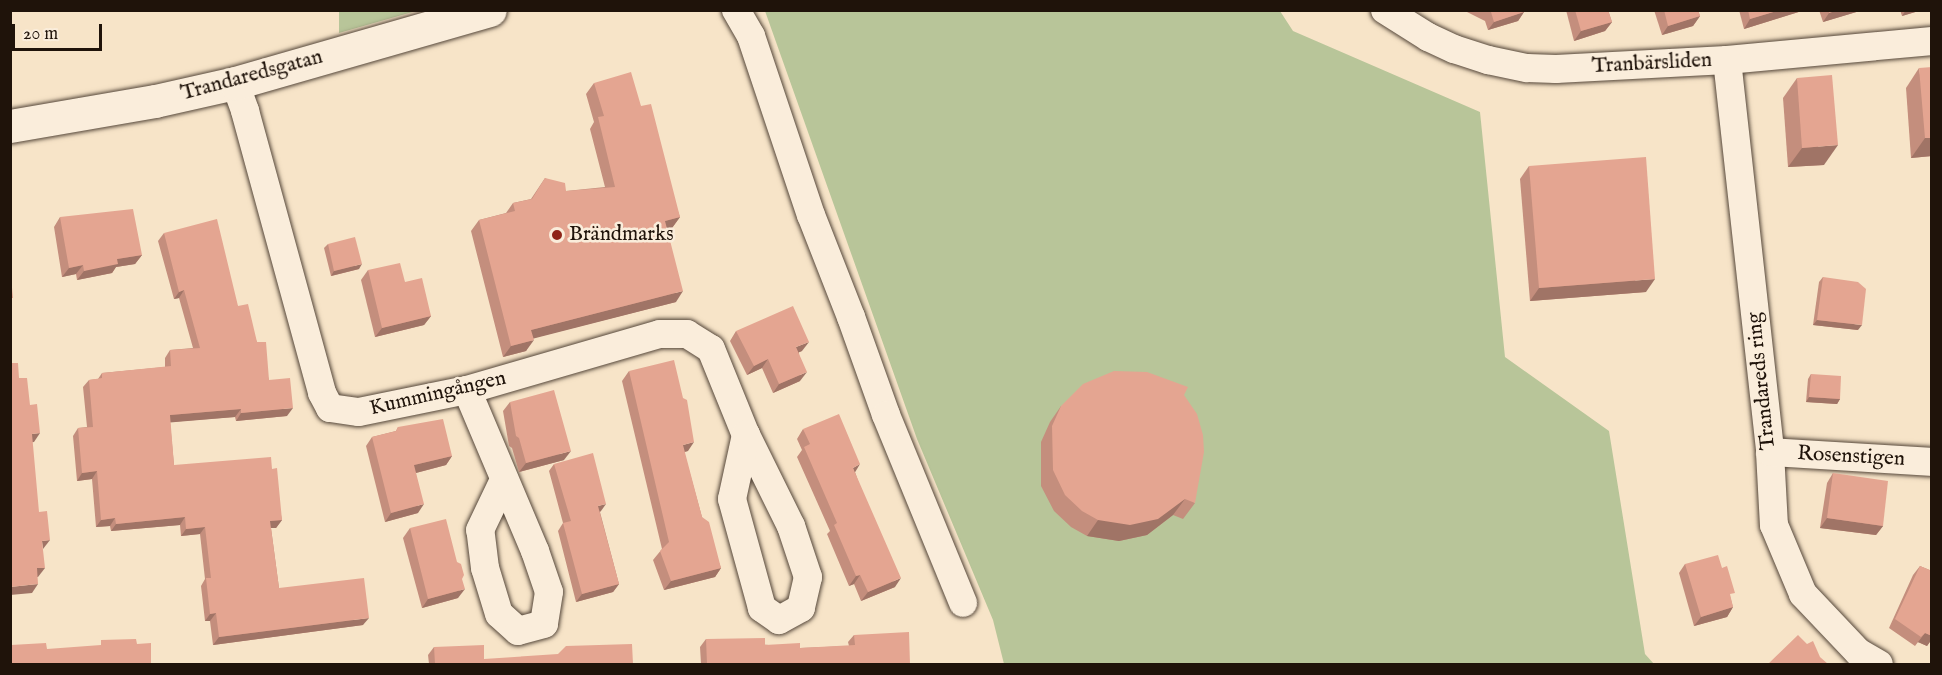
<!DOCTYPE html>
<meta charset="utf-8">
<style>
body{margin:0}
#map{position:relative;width:1942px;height:675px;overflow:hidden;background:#f7e4c8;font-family:"IM FELL English",serif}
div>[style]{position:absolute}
.green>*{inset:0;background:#b8c599}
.roads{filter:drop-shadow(0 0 2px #55473a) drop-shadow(0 0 2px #55473a)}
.street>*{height:28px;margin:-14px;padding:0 14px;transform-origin:14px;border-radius:14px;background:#faeddb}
.secondary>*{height:33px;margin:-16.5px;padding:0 16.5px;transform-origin:16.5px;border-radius:16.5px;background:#faeddb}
.wall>*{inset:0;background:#c48e7d}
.shaded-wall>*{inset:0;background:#a07466}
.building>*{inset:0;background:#e4a591}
.dots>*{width:16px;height:16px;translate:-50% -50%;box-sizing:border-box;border:3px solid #faeddb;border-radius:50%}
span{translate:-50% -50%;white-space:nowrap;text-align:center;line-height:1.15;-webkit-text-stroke:5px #faeddb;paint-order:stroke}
.street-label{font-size:21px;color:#1f130a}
.poi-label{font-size:21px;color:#1f130a}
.left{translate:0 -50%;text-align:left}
.frame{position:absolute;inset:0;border:12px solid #1f130a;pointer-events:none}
.scale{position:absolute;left:12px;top:24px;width:90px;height:27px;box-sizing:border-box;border:3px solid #1f130a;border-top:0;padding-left:8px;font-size:18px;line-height:21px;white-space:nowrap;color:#1f130a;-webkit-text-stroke:4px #faeddb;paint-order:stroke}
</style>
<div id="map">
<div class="green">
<i style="clip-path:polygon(339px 11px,339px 10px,416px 11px,339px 33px)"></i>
<i style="clip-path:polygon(765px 11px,1280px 11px,1293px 31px,1480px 112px,1505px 357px,1609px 431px,1645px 654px,1654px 664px,1004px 664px,993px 620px,917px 439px)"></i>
</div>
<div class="roads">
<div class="street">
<i style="left:736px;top:10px;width:30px;rotate:60deg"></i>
<i style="left:751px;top:36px;width:189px;rotate:71.5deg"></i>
<i style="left:811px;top:215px;width:110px;rotate:68.6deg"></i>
<i style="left:851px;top:317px;width:104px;rotate:70.3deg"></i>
<i style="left:886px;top:415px;width:203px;rotate:67.7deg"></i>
<i style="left:1385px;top:10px;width:51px;rotate:32.1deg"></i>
<i style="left:1428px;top:37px;width:29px;rotate:25deg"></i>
<i style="left:1454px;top:49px;width:36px;rotate:18deg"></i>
<i style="left:1488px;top:60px;width:40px;rotate:12deg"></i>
<i style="left:1527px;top:68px;width:29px;rotate:2deg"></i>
<i style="left:1556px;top:69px;width:171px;rotate:-3deg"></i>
<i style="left:1727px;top:60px;width:206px;rotate:-5.3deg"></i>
<i style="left:1727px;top:60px;width:394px;rotate:83.7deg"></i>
<i style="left:1770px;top:452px;width:73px;rotate:86.9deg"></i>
<i style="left:1774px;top:525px;width:75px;rotate:67.2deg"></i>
<i style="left:1803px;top:594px;width:80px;rotate:46.5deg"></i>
<i style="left:1858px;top:652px;width:24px;rotate:30deg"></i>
<i style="left:235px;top:83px;width:30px;rotate:70deg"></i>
<i style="left:245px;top:111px;width:292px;rotate:74.7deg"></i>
<i style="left:322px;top:393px;width:17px;rotate:62deg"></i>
<i style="left:330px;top:408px;width:29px;rotate:8deg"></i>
<i style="left:359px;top:412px;width:110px;rotate:-11.5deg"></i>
<i style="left:467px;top:390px;width:201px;rotate:-16.2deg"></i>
<i style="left:660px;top:334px;width:27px"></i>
<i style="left:687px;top:334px;width:28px;rotate:32deg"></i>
<i style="left:711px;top:349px;width:93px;rotate:67.9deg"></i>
<i style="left:746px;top:435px;width:102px;rotate:63.7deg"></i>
<i style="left:791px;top:526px;width:54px;rotate:71.6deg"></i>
<i style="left:808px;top:577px;width:32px;rotate:103deg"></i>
<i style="left:801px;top:608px;width:25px;rotate:151deg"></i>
<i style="left:779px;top:620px;width:21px;rotate:-145deg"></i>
<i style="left:762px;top:608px;width:113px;rotate:-105.4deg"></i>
<i style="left:732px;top:499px;width:66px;rotate:-77.7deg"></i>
<i style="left:467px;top:390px;width:175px;rotate:67.1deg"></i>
<i style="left:535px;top:551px;width:43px;rotate:71.1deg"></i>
<i style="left:549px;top:592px;width:32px;rotate:99deg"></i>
<i style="left:544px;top:624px;width:27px;rotate:165deg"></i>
<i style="left:518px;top:631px;width:25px;rotate:-138deg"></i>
<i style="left:499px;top:614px;width:48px;rotate:-106.9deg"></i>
<i style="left:485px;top:568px;width:38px;rotate:-97deg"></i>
<i style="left:480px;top:530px;width:55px;rotate:-64.4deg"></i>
<i style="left:1770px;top:452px;width:162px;rotate:3.5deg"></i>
</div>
<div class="secondary">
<i style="left:10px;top:126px;width:147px;rotate:-9.8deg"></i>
<i style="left:155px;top:101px;width:82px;rotate:-12.7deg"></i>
<i style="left:235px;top:83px;width:265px;rotate:-16deg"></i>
</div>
</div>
<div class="wall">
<i style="clip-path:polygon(1463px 10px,1524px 10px,1524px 12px,1518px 21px,1488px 30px,1485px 21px)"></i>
<i style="clip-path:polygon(1566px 10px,1608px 10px,1612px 22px,1605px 31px,1574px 41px)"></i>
<i style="clip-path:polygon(1654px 10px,1698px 10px,1700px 16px,1693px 26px,1662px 35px)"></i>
<i style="clip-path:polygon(1739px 10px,1805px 10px,1744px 29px)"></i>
<i style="clip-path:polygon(1819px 10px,1863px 10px,1823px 22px)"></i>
<i style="clip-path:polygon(1900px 10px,1922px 10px,1902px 16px)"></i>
<i style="clip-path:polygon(1919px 68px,1932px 156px,1911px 158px,1906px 88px)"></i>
<i style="clip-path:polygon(1797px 78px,1824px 165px,1788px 167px,1783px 98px)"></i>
<i style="clip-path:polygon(594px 83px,641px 106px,680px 217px,672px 228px,668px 229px,676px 302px,533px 338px,526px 351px,503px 357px,471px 231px,479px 220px,506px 213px,513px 203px,531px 199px,545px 178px,566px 191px,605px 187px,590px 129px,594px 122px,586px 94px)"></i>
<i style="clip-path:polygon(1529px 166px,1646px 292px,1530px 301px,1520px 179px)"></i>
<i style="clip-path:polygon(60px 217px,142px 255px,135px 264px,116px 267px,112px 273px,77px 280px,76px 274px,62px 277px,54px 227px)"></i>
<i style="clip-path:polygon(164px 233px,238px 306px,257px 342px,269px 380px,287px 416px,236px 421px,235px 417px,170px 422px,174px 465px,272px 469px,282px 520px,276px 528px,271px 528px,279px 588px,363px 625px,213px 645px,210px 621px,205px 621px,201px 586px,205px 579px,200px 534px,181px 536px,180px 525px,111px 531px,110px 526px,96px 527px,92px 479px,77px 481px,73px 436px,78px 428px,87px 427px,83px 387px,89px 380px,98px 379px,102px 373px,165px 367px,165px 358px,170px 350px,193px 348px,179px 298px,174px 299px,158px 241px)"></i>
<i style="clip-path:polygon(328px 244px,359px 269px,331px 276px,324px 248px)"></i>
<i style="clip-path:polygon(368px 270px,405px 282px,431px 316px,424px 325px,375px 337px,361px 280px)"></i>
<i style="clip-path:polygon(1823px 277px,1858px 330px,1813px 325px,1819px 282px)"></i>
<i style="clip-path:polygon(736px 331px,802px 351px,799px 352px,800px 381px,773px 393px,762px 368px,747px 375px,730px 341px)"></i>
<i style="clip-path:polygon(629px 371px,688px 451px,684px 452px,702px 517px,721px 568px,715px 577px,664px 590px,653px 560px,662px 549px,622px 381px)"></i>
<i style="clip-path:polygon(1811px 374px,1840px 399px,1837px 404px,1806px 402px,1808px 379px)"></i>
<i style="clip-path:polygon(510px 402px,564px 460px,519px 472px,512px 448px,509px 446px,503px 411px)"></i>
<i style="clip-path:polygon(1061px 406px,1195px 503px,1183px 519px,1173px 515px,1147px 535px,1119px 541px,1087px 536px,1071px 527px,1054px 511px,1041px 486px,1041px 442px,1050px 422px)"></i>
<i style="clip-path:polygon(398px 427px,452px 456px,446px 465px,416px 473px,418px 513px,385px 522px,366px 446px,372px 437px,396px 431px)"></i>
<i style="clip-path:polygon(803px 429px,855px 472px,895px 587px,861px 601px,854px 584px,849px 586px,827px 534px,830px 531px,797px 457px,802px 450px,797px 439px)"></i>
<i style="clip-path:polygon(554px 464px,601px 511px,600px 512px,619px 584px,613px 592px,576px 602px,558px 531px,563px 523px,549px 471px)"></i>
<i style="clip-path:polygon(1833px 473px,1883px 526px,1876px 535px,1820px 528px,1827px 483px)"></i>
<i style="clip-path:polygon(410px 528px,462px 579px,458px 598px,422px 608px,403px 538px)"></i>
<i style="clip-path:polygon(1685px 564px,1722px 568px,1733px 607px,1727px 617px,1694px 626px,1679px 573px)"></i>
<i style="clip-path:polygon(1920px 566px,1932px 571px,1932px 639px,1927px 646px,1918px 642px,1915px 646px,1889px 628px,1913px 575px)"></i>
<i style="clip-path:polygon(854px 635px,910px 664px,701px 664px,700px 647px,706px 639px,800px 648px,849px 646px,848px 642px)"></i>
<i style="clip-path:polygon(434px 647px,484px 659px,633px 664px,429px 664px,428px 655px)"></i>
</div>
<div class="shaded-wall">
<i style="clip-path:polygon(1780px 10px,1805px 10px,1744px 29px,1750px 19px)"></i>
<i style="clip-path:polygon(1838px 10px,1863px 10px,1823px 22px,1829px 13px)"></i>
<i style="clip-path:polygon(1906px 10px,1922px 10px,1902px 16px)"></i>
<i style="clip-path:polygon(1524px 12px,1518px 21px,1488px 30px,1494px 22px)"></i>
<i style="clip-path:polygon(1700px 16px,1693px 26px,1662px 35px,1668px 26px)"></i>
<i style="clip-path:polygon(1612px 22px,1605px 31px,1574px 41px,1581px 31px)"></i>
<i style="clip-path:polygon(1925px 138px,1932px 138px,1932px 156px,1911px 158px)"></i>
<i style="clip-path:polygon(1838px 145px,1824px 165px,1788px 167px,1802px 148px)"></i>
<i style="clip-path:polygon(680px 217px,672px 228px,658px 232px,665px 221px)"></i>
<i style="clip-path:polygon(142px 255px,135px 264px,116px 267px,112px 273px,77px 280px,84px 271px,117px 259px)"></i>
<i style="clip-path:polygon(362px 264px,359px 269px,331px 276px,334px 271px)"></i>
<i style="clip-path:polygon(83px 265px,76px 274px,62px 277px,69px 268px)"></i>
<i style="clip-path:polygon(1655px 279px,1646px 292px,1530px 301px,1539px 288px)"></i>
<i style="clip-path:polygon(184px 290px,179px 298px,174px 299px,179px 292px)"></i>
<i style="clip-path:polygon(683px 291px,676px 302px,524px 341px,531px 330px)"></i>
<i style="clip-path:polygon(431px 316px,424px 325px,375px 337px,382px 328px)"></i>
<i style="clip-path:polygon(1817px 320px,1862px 325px,1858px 330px,1813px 325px)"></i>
<i style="clip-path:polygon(534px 340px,526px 351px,503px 357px,511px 346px)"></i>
<i style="clip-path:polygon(809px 342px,802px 351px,790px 356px,796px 347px)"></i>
<i style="clip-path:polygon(768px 359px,762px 368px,747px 375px,754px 366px)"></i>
<i style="clip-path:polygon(807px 372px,800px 381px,773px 393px,779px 384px)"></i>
<i style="clip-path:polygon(1809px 397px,1840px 399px,1837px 404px,1806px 402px)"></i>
<i style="clip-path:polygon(293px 408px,287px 416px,236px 421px,241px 413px)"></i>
<i style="clip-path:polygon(241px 409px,235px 417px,164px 423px,170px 415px)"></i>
<i style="clip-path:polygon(40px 433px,34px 442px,26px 443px,32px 434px)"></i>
<i style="clip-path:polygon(694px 442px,688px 451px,676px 454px,683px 445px)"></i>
<i style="clip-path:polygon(571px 451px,564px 460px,519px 472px,526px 463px)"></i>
<i style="clip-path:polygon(452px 456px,446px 465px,408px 475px,414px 465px)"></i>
<i style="clip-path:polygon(860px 464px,854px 474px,853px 468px)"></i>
<i style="clip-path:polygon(97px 471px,92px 479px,77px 481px,82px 473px)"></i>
<i style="clip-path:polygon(1185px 499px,1173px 515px,1147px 535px,1119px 541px,1087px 536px,1098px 520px)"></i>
<i style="clip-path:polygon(424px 504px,418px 513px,385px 522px,391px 513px)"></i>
<i style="clip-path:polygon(606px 504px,601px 511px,593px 514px,598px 506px)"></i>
<i style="clip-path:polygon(185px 517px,180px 525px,111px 531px,116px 524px)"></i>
<i style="clip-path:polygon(115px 518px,110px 526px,96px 527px,101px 520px)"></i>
<i style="clip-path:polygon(1827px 518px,1883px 526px,1876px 535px,1820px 528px)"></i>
<i style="clip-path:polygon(282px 520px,276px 528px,264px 528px,270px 521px)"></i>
<i style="clip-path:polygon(205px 527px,200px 534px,181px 536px,186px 529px)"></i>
<i style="clip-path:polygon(50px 540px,43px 549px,42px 541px)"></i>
<i style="clip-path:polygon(37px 568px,45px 568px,38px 577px,30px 577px)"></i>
<i style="clip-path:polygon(721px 568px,715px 577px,664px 590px,671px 581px)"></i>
<i style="clip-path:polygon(860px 575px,854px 584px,849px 586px,856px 576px)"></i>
<i style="clip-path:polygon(901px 578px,895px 587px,861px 601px,868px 592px)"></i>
<i style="clip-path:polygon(38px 584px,32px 593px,10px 595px,10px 587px)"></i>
<i style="clip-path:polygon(619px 584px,613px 592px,576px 602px,582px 594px)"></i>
<i style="clip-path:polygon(465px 589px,458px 598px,422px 608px,428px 599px)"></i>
<i style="clip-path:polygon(1733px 607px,1727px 617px,1694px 626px,1701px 617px)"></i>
<i style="clip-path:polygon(216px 613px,210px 621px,205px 621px,210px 614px)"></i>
<i style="clip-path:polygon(369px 618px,363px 625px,213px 645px,219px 637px)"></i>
<i style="clip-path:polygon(1925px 633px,1932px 636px,1932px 639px,1927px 646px,1918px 642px,1915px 646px)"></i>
</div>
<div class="building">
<i style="clip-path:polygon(1487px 10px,1524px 10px,1524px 12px,1494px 22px,1491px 12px)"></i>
<i style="clip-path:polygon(1575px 10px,1608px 10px,1612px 22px,1581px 31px)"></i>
<i style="clip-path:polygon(1664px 10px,1698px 10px,1700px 16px,1668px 26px)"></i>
<i style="clip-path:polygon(1748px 10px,1780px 10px,1750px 19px)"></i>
<i style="clip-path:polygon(1829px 10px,1838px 10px,1829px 13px)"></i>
<i style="clip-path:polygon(1932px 67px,1932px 138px,1925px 138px,1919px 68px)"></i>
<i style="clip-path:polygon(631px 72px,641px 106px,651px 104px,680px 217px,665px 221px,683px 291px,531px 330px,534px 340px,511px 346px,479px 220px,515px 211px,513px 203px,532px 199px,545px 178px,565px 183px,566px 191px,615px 187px,598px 117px,604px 116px,594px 83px)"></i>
<i style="clip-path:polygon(1832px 75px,1838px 145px,1802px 148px,1797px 78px)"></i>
<i style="clip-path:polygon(1646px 157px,1655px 279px,1539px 288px,1529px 166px)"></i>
<i style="clip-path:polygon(133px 209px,142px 255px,117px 259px,118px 264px,84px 271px,83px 265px,69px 268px,60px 217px)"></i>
<i style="clip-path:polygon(217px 219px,238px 306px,248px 304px,257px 342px,266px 342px,269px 380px,290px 378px,293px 408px,241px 413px,241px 409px,170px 415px,174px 465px,271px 457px,272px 469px,277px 468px,282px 520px,270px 521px,279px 588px,364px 578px,369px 618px,219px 637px,216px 613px,210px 614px,206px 578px,211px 578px,205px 527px,186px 529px,185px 517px,116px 524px,115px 518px,101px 520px,97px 471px,82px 473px,78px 428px,93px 427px,89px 380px,102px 378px,102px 373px,171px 366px,170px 350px,200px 348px,184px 290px,179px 292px,164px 233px)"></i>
<i style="clip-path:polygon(355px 237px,362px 264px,334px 271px,328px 244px)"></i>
<i style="clip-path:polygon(400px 263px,405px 282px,422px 278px,431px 316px,382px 328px,368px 270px)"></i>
<i style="clip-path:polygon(10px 268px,13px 298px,10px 298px)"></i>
<i style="clip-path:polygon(1823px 277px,1858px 282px,1866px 289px,1862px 325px,1817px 320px)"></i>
<i style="clip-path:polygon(793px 306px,809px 342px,796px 347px,807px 372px,779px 384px,768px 359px,754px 366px,736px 331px)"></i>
<i style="clip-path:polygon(674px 360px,683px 398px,687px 400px,694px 442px,683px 445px,702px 517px,709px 522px,721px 568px,671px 581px,660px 551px,669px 542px,629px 371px)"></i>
<i style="clip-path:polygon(10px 363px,18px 363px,19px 378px,27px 378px,30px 405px,37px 404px,40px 433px,32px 434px,39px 512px,47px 511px,50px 540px,42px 541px,45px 568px,37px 568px,38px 584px,10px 587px)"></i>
<i style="clip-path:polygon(1114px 371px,1147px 372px,1188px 387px,1184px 395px,1197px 414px,1203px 435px,1204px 452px,1195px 503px,1185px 499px,1158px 519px,1130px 525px,1098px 520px,1082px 511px,1065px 495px,1053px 470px,1052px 426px,1061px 406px,1083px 384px)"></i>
<i style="clip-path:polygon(1811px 374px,1841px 376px,1840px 399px,1809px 397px)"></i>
<i style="clip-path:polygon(554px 390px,571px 451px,526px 463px,519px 438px,516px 436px,510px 402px)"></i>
<i style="clip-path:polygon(839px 414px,860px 464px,853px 468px,901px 578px,868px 592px,860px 575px,856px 576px,834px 525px,837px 523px,804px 447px,810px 444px,803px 429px)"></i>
<i style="clip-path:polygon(443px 419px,452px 456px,414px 465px,424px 504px,391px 513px,372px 437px,396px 431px,398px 427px)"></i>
<i style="clip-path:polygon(593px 453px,606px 504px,598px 506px,619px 584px,582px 594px,563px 523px,571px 521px,554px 464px)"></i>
<i style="clip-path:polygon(1833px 473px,1888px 481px,1883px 526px,1827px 518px)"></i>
<i style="clip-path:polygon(446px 519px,457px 562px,461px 564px,464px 575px,462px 579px,465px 589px,428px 599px,410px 528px)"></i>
<i style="clip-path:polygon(1718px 555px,1722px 568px,1727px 566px,1735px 593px,1730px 594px,1733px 607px,1701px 617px,1685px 564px)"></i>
<i style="clip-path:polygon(1920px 566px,1932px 571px,1932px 636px,1925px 633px,1921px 637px,1895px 619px)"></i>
<i style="clip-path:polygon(909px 632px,910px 664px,707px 664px,706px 639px,765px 638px,765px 645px,800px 643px,800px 648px,855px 645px,854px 635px)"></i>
<i style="clip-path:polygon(1798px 635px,1807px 644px,1813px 641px,1820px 657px,1828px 664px,1768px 664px)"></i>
<i style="clip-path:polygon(136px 639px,137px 644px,151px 643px,151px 664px,10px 664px,11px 645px,46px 643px,47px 649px,101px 645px,101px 640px)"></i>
<i style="clip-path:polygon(632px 644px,633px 664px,435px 664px,434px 647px,484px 645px,484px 659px,558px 654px,566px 646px)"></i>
</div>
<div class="dots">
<i style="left:557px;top:235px;background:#8f2418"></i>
</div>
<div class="street-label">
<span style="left:1652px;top:64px;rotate:-3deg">Tranbärsliden</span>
<span style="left:252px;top:76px;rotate:-15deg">Trandaredsgatan</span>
<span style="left:1762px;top:381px;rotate:-96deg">Trandareds ring</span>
<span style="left:438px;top:394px;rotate:-13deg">Kummingången</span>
<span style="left:1851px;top:457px;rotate:3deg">Rosenstigen</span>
</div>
<div class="poi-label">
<span class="left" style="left:569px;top:235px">Brändmarks</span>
</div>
<div class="frame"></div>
<div class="scale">20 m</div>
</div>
